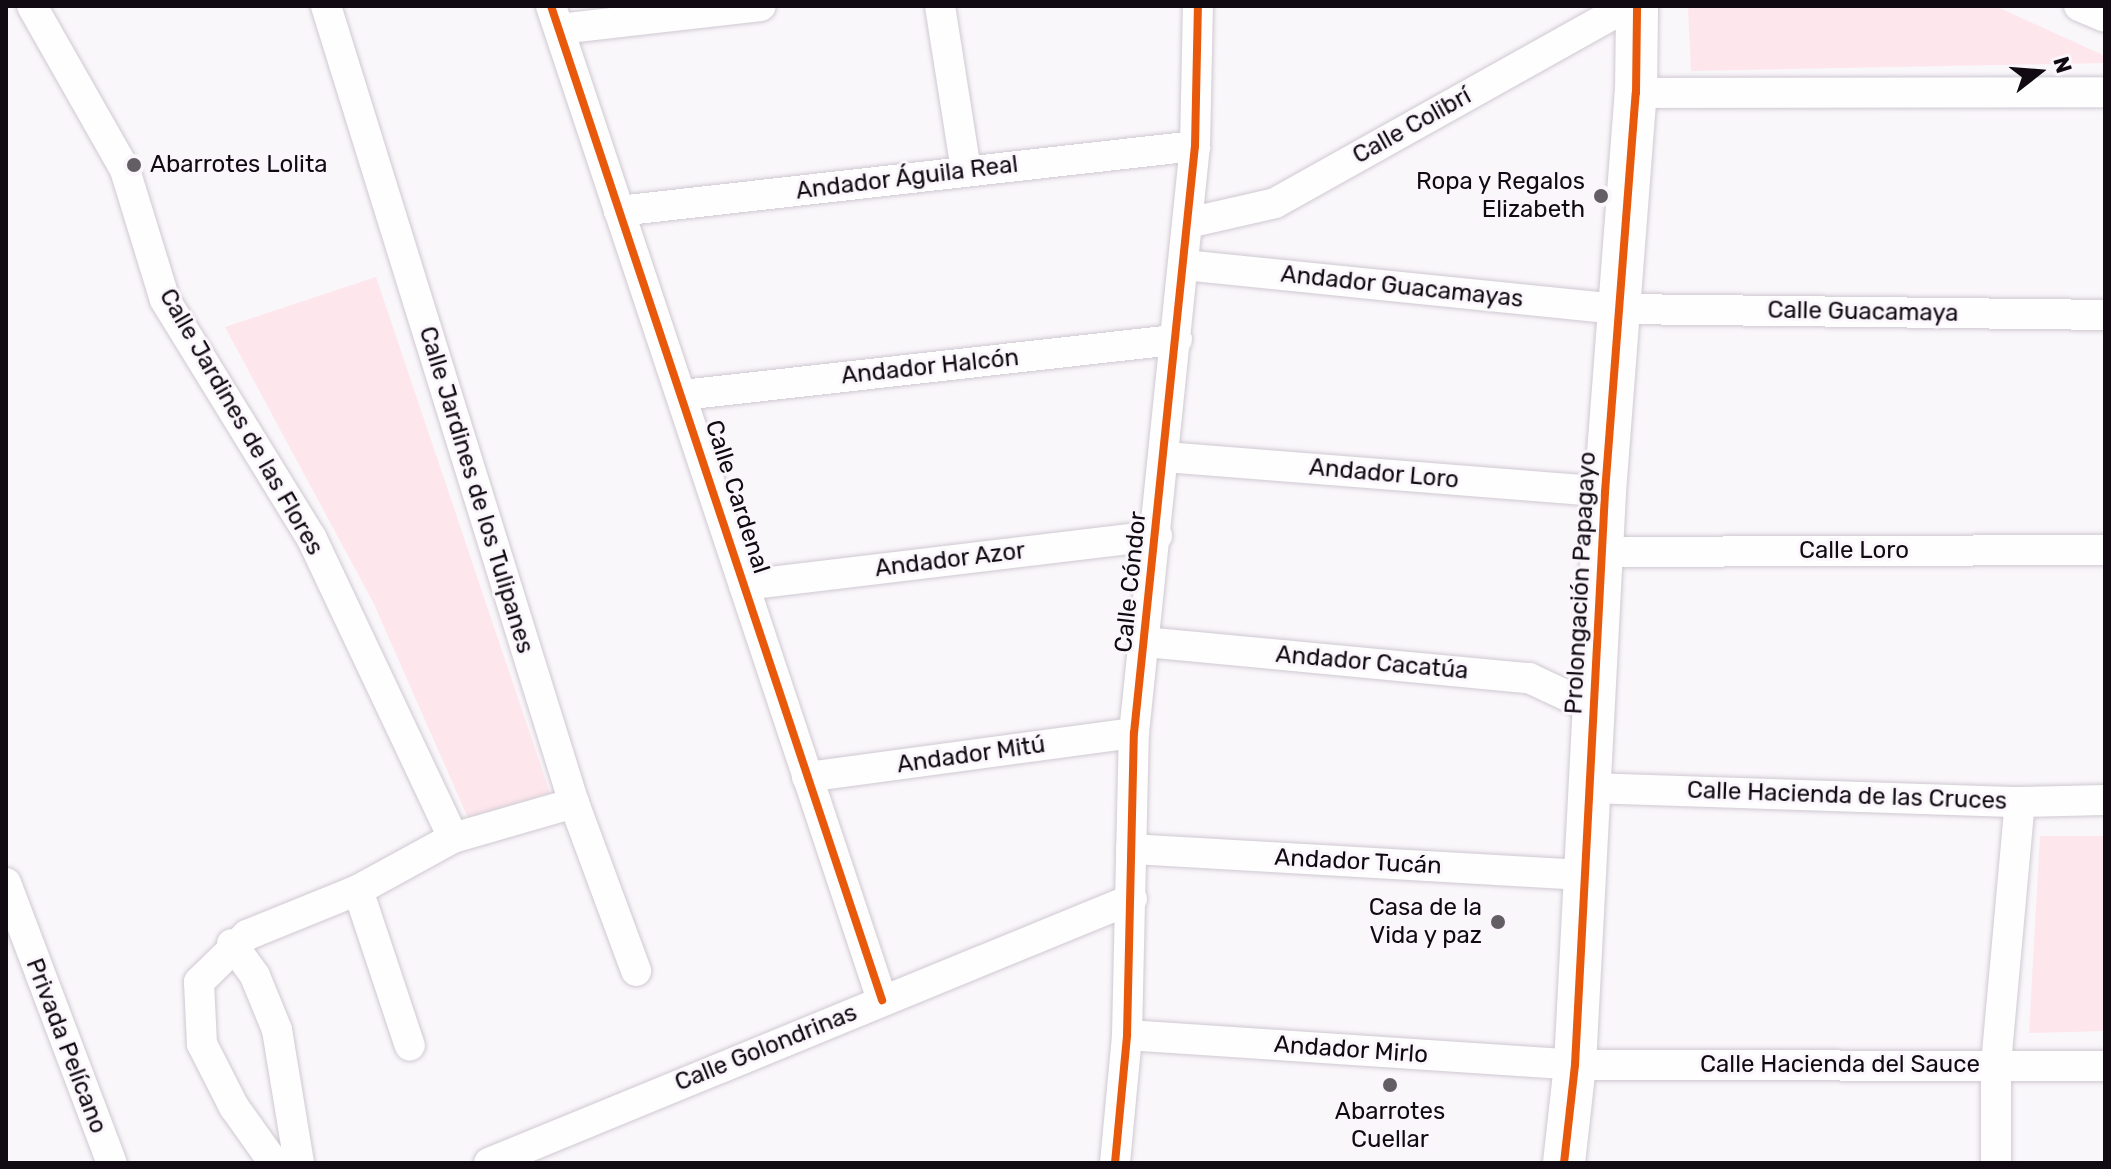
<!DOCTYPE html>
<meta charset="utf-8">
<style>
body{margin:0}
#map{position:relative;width:2111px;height:1169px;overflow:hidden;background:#faf7fb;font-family:Rubik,sans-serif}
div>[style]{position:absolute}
.green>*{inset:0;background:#fde6ec}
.roads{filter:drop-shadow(0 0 2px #cfc9d1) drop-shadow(0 0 2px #cfc9d1)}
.street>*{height:30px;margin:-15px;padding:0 15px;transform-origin:15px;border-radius:15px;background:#fefefe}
.secondary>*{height:42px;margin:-21px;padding:0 21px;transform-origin:21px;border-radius:21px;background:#fefefe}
.cycleway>*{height:8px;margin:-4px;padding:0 4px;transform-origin:4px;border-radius:4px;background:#e8590c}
.dots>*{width:22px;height:22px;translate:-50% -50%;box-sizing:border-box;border:4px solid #fbf6fc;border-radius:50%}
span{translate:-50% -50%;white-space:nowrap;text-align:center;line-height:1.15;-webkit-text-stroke:6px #fbf6fc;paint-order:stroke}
.street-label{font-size:24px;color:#110a13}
.poi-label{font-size:24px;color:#110a13}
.left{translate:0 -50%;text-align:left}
.right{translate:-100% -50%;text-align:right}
.frame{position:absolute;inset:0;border:8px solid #110a13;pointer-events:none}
.north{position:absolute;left:1999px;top:32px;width:80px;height:80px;-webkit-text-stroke:6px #fbf6fc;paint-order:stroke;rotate:73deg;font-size:22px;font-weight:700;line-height:32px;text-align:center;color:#110a13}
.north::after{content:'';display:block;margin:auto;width:28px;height:36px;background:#110a13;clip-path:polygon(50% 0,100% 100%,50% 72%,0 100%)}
</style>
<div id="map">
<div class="green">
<i style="clip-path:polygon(1688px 6px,1995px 6px,2105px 56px,2105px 63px,1691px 71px)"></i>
<i style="clip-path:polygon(376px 277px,550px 793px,468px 818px,374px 604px,225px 327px)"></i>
<i style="clip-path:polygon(2040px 836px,2105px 836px,2105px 1031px,2029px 1033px)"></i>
</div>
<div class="roads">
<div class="street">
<i style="left:32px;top:6px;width:189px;rotate:60.4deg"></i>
<i style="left:125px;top:170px;width:136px;rotate:72.9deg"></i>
<i style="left:165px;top:300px;width:278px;rotate:58.4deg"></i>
<i style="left:311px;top:537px;width:333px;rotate:64.7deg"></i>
<i style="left:326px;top:6px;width:835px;rotate:72.72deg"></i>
<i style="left:574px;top:803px;width:179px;rotate:69.7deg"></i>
<i style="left:551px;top:6px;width:1048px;rotate:71.58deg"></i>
<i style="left:940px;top:6px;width:167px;rotate:81deg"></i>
<i style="left:2079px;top:6px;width:28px;rotate:23deg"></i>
<i style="left:559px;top:29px;width:203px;rotate:-6.5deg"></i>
<i style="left:1636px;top:93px;width:469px;rotate:-0.1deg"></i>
<i style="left:619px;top:211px;width:580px;rotate:-6.44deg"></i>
<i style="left:1188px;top:223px;width:89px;rotate:-12.9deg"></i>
<i style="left:1275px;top:203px;width:403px;rotate:-29.2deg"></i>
<i style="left:1184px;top:265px;width:438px;rotate:5.8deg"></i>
<i style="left:1620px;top:309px;width:485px;rotate:0.7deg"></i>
<i style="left:683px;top:395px;width:497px;rotate:-6.4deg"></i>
<i style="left:1164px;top:457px;width:442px;rotate:4.5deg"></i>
<i style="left:1602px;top:552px;width:503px;rotate:-0.23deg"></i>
<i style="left:744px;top:585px;width:416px;rotate:-6.8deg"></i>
<i style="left:1145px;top:642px;width:386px;rotate:5.4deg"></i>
<i style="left:1529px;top:678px;width:71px;rotate:25.1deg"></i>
<i style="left:807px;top:777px;width:330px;rotate:-7.7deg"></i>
<i style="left:1589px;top:788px;width:431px;rotate:1.9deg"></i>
<i style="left:2020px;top:802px;width:85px;rotate:-1.3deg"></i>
<i style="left:1131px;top:849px;width:455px;rotate:3.3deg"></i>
<i style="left:6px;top:883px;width:299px;rotate:69.3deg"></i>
<i style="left:358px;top:890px;width:164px;rotate:71.6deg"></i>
<i style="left:232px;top:944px;width:39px;rotate:54deg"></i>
<i style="left:255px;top:976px;width:58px;rotate:67.8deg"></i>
<i style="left:277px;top:1030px;width:135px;rotate:80.6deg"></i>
<i style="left:1127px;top:1035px;width:449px;rotate:3.8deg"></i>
<i style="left:1575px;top:1065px;width:530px;rotate:0.11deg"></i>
<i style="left:274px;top:1163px;width:69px;rotate:-125.5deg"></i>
<i style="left:234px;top:1107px;width:71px;rotate:-116.9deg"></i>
<i style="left:202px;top:1044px;width:62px;rotate:-92.8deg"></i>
<i style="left:199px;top:982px;width:67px;rotate:-44.4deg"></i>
<i style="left:247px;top:935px;width:120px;rotate:-22.1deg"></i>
<i style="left:358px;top:890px;width:108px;rotate:-28.7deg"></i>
<i style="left:453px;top:838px;width:126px;rotate:-16.1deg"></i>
<i style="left:489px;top:1163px;width:695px;rotate:-22.32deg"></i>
<i style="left:1115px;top:1163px;width:129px;rotate:-84.6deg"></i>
<i style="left:1127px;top:1035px;width:302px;rotate:-88.7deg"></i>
<i style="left:1134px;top:733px;width:590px;rotate:-84.07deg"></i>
<i style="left:1195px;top:146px;width:140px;rotate:-88.8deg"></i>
<i style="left:1996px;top:1163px;width:99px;rotate:-90deg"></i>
<i style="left:1996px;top:1064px;width:263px;rotate:-84.8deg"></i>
</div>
<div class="secondary">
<i style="left:1564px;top:1163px;width:99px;rotate:-83.6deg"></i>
<i style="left:1575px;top:1065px;width:574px;rotate:-87deg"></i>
<i style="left:1605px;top:492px;width:400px;rotate:-85.6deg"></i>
<i style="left:1636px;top:93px;width:87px;rotate:-89.3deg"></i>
</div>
</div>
<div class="cycleway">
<i style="left:551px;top:6px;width:1048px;rotate:71.58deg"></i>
<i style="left:1115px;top:1163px;width:129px;rotate:-84.6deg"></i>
<i style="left:1127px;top:1035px;width:302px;rotate:-88.7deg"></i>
<i style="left:1134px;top:733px;width:590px;rotate:-84.07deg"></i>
<i style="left:1195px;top:146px;width:140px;rotate:-88.8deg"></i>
<i style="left:1564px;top:1163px;width:99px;rotate:-83.6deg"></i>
<i style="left:1575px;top:1065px;width:574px;rotate:-87deg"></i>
<i style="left:1605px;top:492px;width:400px;rotate:-85.6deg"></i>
<i style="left:1636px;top:93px;width:87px;rotate:-89.3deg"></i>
</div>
<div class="dots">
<i style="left:134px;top:165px;background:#635d64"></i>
<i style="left:1601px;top:196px;background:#635d64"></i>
<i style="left:1498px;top:922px;background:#635d64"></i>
<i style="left:1390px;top:1085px;background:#635d64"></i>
</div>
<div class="street-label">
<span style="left:1412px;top:126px;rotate:-29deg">Calle Colibrí</span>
<span style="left:907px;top:178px;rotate:-7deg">Andador Águila Real</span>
<span style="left:1402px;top:287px;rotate:6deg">Andador Guacamayas</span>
<span style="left:1863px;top:312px;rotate:1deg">Calle Guacamaya</span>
<span style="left:930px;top:367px;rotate:-6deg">Andador Halcón</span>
<span style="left:241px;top:422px;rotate:60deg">Calle Jardines de las Flores</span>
<span style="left:1384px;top:474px;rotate:5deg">Andador Loro</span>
<span style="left:476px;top:490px;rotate:73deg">Calle Jardines de los Tulipanes</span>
<span style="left:737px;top:497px;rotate:72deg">Calle Cardenal</span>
<span style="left:1854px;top:551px">Calle Loro</span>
<span style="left:950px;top:560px;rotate:-7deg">Andador Azor</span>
<span style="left:1131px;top:582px;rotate:-84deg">Calle Cóndor</span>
<span style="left:1581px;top:583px;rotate:-87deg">Prolongación Papagayo</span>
<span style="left:1372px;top:663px;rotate:5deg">Andador Cacatúa</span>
<span style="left:971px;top:755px;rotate:-8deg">Andador Mitú</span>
<span style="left:1847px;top:796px;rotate:2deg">Calle Hacienda de las Cruces</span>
<span style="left:1358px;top:862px;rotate:3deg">Andador Tucán</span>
<span style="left:66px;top:1046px;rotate:69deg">Privada Pelícano</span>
<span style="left:766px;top:1048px;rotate:-22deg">Calle Golondrinas</span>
<span style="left:1351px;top:1050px;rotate:4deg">Andador Mirlo</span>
<span style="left:1840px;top:1065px">Calle Hacienda del Sauce</span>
</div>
<div class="poi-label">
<span class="left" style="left:150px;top:165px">Abarrotes Lolita</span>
<span class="right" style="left:1585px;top:196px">Ropa y Regalos<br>Elizabeth</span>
<span class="right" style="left:1482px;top:922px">Casa de la<br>Vida y paz</span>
<span style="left:1390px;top:1126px">Abarrotes<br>Cuellar</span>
</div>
<div class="frame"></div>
<div class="north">N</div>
</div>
